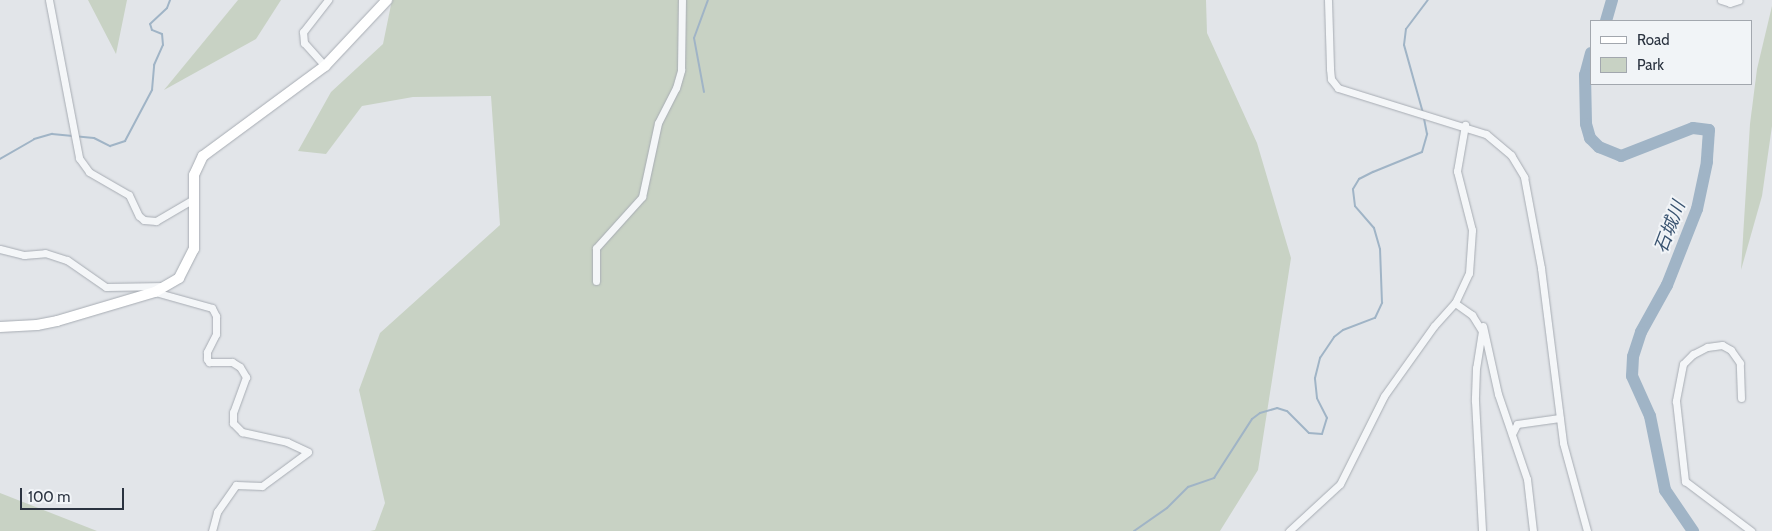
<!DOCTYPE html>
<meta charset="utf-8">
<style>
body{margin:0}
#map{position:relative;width:1772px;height:531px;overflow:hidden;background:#e2e5e9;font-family:Cabin,"Noto Sans JP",sans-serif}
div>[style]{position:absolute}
.green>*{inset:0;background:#c8d2c4}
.stream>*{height:2px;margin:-1px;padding:0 1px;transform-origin:1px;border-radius:1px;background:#a0b4c6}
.river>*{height:12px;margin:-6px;padding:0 6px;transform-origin:6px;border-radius:6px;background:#a0b4c6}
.roads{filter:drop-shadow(0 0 1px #a7acb3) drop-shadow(0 0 1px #a7acb3)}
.street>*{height:7px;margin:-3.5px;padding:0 3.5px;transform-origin:3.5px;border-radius:3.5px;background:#f4f6f8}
.secondary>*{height:10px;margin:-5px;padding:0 5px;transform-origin:5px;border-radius:5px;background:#fff}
span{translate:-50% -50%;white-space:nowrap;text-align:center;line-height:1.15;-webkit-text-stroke:4px #f1f4f7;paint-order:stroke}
.water-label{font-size:18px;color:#395370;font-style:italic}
.legend{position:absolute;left:1590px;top:20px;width:162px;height:65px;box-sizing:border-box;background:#f1f4f7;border:1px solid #a2a7ae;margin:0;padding:6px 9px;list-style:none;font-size:15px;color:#2b3340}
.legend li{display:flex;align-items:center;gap:10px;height:25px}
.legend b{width:25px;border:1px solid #a2a7ae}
.scale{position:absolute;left:20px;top:488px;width:104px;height:22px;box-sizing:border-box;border:2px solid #2b3340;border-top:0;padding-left:6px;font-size:15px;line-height:18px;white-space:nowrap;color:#2b3340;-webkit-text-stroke:4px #f1f4f7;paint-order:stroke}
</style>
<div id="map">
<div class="green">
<i style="clip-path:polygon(87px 0,127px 0,116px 54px,88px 0)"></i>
<i style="clip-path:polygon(238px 0,281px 0,256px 39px,164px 90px)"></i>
<i style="clip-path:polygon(392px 0,1206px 0,1207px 33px,1257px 143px,1291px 258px,1258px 470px,1220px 531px,370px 531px,375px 530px,385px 503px,359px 390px,380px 333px,500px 225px,491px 96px,413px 97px,362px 106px,326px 154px,298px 151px,331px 92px,383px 44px)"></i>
<i style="clip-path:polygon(1772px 6px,1772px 126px,1762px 196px,1741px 270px,1750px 124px,1757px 69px)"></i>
<i style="clip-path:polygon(0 493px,97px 531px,0 531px)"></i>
</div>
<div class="stream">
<i style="left:704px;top:92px;width:55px;rotate:-100.5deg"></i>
<i style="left:694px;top:38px;width:40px;rotate:-69.8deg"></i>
<i style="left:1423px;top:113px;width:71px;rotate:-105.6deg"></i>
<i style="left:1404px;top:45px;width:16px;rotate:-83deg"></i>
<i style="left:1406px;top:29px;width:36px;rotate:-53deg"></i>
<i style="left:0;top:159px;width:39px;rotate:-30deg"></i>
<i style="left:34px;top:139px;width:19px;rotate:-16deg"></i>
<i style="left:52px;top:134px;width:42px;rotate:5.4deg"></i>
<i style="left:94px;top:138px;width:18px;rotate:27deg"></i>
<i style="left:110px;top:146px;width:16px;rotate:-18deg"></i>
<i style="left:125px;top:141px;width:58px;rotate:-62.1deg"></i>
<i style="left:152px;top:90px;width:25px;rotate:-85deg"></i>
<i style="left:154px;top:65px;width:22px;rotate:-66deg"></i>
<i style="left:163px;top:45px;width:11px;rotate:-95deg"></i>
<i style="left:162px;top:34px;width:11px;rotate:-158deg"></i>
<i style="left:152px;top:30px;width:6px;rotate:-108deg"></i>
<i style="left:150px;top:24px;width:23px;rotate:-43deg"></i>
<i style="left:167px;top:8px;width:9px;rotate:-69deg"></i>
<i style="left:1134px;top:531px;width:40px;rotate:-34.9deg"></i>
<i style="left:1167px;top:508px;width:30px;rotate:-45deg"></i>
<i style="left:1188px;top:487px;width:28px;rotate:-19deg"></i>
<i style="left:1214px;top:478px;width:70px;rotate:-57.2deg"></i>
<i style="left:1252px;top:419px;width:10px;rotate:-37deg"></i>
<i style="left:1260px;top:413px;width:18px;rotate:-16deg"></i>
<i style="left:1277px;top:408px;width:10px;rotate:17deg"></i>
<i style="left:1287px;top:411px;width:31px;rotate:45deg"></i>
<i style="left:1309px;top:433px;width:13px;rotate:4deg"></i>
<i style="left:1322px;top:434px;width:17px;rotate:-73deg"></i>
<i style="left:1327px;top:418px;width:22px;rotate:-117deg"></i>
<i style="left:1317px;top:398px;width:20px;rotate:-96deg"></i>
<i style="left:1315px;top:378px;width:21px;rotate:-76deg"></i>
<i style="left:1320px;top:358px;width:25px;rotate:-56deg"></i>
<i style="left:1334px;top:337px;width:11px;rotate:-38deg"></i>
<i style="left:1343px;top:330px;width:34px;rotate:-21deg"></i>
<i style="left:1375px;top:318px;width:17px;rotate:-65deg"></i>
<i style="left:1382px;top:303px;width:54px;rotate:-92.1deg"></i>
<i style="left:1380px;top:249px;width:22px;rotate:-106deg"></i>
<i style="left:1374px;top:228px;width:29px;rotate:-131deg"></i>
<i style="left:1355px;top:206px;width:17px;rotate:-97deg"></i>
<i style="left:1353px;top:189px;width:12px;rotate:-59deg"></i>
<i style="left:1359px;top:179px;width:16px;rotate:-27deg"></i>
<i style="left:1373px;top:172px;width:53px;rotate:-22.2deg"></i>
<i style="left:1422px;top:152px;width:19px;rotate:-74deg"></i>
<i style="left:1427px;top:134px;width:16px;rotate:-101deg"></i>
</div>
<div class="river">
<i style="left:1606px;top:21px;width:22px;rotate:-74deg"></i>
<i style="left:1591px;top:53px;width:23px;rotate:105deg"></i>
<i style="left:1585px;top:75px;width:49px;rotate:88.8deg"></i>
<i style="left:1586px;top:124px;width:15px;rotate:74deg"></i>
<i style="left:1590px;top:138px;width:13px;rotate:45deg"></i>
<i style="left:1599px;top:147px;width:24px;rotate:22deg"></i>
<i style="left:1621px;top:156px;width:77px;rotate:-21.3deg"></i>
<i style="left:1693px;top:128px;width:16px;rotate:7deg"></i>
<i style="left:1709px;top:130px;width:32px;rotate:94deg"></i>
<i style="left:1707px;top:162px;width:48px;rotate:102deg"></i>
<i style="left:1697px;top:209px;width:82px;rotate:111.5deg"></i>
<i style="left:1667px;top:285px;width:54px;rotate:119deg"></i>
<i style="left:1641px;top:332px;width:26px;rotate:108deg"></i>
<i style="left:1633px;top:357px;width:19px;rotate:93deg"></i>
<i style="left:1632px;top:376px;width:44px;rotate:65.8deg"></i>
<i style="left:1650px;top:416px;width:76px;rotate:78.5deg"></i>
<i style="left:1665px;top:490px;width:50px;rotate:55.7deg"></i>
</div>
<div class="roads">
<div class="street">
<i style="left:49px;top:0;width:161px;rotate:79.2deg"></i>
<i style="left:79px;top:158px;width:17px;rotate:54deg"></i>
<i style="left:89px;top:172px;width:46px;rotate:29.9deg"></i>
<i style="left:129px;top:195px;width:23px;rotate:65deg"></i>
<i style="left:139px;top:216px;width:6px;rotate:39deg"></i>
<i style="left:144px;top:220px;width:12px;rotate:5deg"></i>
<i style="left:156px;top:221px;width:42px;rotate:-30.3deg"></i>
<i style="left:1328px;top:0;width:69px;rotate:88.3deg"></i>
<i style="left:1330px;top:69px;width:10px;rotate:84deg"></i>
<i style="left:1331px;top:79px;width:11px;rotate:52deg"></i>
<i style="left:1338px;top:88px;width:155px;rotate:17.3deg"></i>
<i style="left:1486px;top:134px;width:33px;rotate:40deg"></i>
<i style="left:1511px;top:155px;width:26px;rotate:59deg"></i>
<i style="left:1524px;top:177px;width:93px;rotate:79.4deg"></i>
<i style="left:1541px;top:268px;width:176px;rotate:82.8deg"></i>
<i style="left:1563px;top:443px;width:91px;rotate:74.7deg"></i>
<i style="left:1721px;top:0;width:9px;rotate:18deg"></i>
<i style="left:1730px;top:3px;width:9px;rotate:-18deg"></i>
<i style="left:325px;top:66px;width:31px;rotate:-132deg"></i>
<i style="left:304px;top:43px;width:11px;rotate:-95deg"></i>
<i style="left:303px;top:32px;width:41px;rotate:-52deg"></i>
<i style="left:0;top:249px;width:25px;rotate:14deg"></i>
<i style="left:24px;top:255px;width:21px;rotate:-5deg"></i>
<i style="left:45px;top:253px;width:23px;rotate:18deg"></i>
<i style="left:67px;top:260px;width:47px;rotate:34.7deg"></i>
<i style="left:106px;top:287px;width:59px;rotate:-1deg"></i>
<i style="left:596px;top:281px;width:33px;rotate:-90deg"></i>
<i style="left:596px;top:248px;width:69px;rotate:-48deg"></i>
<i style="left:642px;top:197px;width:76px;rotate:-77.8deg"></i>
<i style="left:658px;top:123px;width:39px;rotate:-63deg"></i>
<i style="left:676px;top:88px;width:19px;rotate:-74deg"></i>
<i style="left:681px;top:70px;width:70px;rotate:-89.2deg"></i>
<i style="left:155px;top:292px;width:59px;rotate:15.7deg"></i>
<i style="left:212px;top:308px;width:9px;rotate:63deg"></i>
<i style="left:216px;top:316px;width:18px;rotate:90deg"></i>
<i style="left:216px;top:334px;width:20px;rotate:117deg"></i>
<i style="left:207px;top:352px;width:7px;rotate:90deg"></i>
<i style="left:207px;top:359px;width:4px;rotate:56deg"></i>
<i style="left:209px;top:362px;width:23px"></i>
<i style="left:232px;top:362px;width:9px;rotate:32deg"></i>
<i style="left:240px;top:367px;width:12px;rotate:59deg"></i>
<i style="left:246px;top:377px;width:37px;rotate:110deg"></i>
<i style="left:233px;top:412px;width:11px;rotate:90deg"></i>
<i style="left:233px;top:423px;width:13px;rotate:45deg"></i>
<i style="left:242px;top:432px;width:46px;rotate:12.5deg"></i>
<i style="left:287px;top:442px;width:23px;rotate:25deg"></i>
<i style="left:1455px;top:303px;width:21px;rotate:35deg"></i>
<i style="left:1472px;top:315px;width:19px;rotate:58deg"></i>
<i style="left:1482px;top:331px;width:37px;rotate:99deg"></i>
<i style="left:1476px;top:368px;width:33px;rotate:92deg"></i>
<i style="left:1475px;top:401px;width:130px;rotate:86.9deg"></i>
<i style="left:1483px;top:326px;width:70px;rotate:77.6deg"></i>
<i style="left:1498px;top:394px;width:90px;rotate:71.2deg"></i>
<i style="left:1527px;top:479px;width:52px;rotate:83.4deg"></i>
<i style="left:1741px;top:398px;width:35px;rotate:-92deg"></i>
<i style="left:1740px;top:363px;width:16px;rotate:-125deg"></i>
<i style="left:1731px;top:350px;width:10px;rotate:-151deg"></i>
<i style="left:1722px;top:345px;width:15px;rotate:172deg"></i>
<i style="left:1707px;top:347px;width:16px;rotate:153deg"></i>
<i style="left:1693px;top:354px;width:14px;rotate:135deg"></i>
<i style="left:1683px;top:364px;width:38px;rotate:101deg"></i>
<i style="left:1676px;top:401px;width:81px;rotate:83.6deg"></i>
<i style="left:1685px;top:481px;width:83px;rotate:37.1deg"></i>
<i style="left:1512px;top:434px;width:11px;rotate:-63deg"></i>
<i style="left:1517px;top:424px;width:43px;rotate:-7.9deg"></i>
<i style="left:212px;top:531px;width:20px;rotate:-75deg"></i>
<i style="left:217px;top:512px;width:33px;rotate:-55deg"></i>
<i style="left:236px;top:485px;width:26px;rotate:2deg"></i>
<i style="left:262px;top:486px;width:57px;rotate:-36.5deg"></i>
<i style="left:1289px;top:531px;width:69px;rotate:-42.7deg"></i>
<i style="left:1340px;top:484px;width:98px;rotate:-63.4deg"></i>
<i style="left:1384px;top:396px;width:86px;rotate:-54.5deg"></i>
<i style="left:1434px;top:326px;width:31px;rotate:-48deg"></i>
<i style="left:1455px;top:303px;width:33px;rotate:-65deg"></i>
<i style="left:1469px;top:273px;width:43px;rotate:-86deg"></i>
<i style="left:1472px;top:230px;width:61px;rotate:-104.3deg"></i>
<i style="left:1457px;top:171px;width:47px;rotate:-80.1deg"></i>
</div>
<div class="secondary">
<i style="left:0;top:327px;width:37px;rotate:-3deg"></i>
<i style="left:37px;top:325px;width:20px;rotate:-11deg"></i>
<i style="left:57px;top:321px;width:102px;rotate:-16.5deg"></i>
<i style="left:155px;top:292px;width:28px;rotate:-30deg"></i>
<i style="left:179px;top:278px;width:33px;rotate:-63deg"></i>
<i style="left:194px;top:249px;width:74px;rotate:-90deg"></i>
<i style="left:194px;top:175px;width:21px;rotate:-65deg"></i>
<i style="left:203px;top:156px;width:152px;rotate:-36.4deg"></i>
<i style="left:325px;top:66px;width:91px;rotate:-46.8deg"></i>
</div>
</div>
<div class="water-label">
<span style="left:1670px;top:227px;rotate:-69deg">石城川</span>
</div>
<ul class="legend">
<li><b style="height:6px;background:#fff"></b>Road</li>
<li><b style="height:14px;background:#c8d2c4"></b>Park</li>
</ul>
<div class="scale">100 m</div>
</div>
